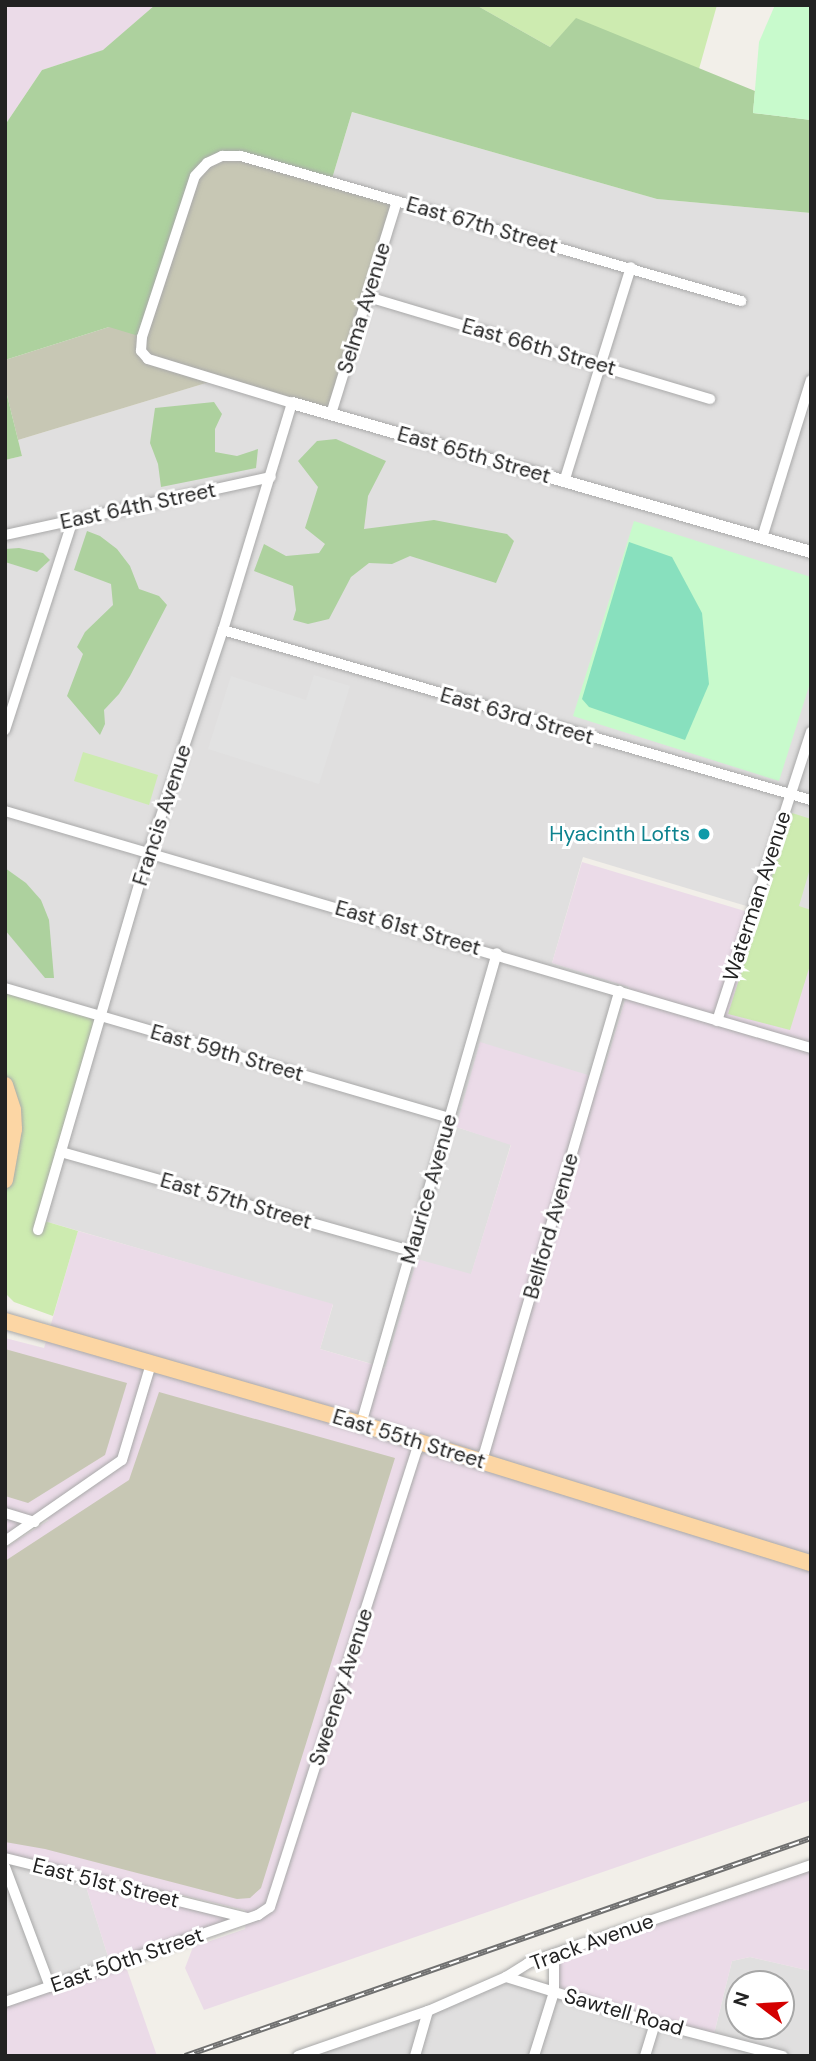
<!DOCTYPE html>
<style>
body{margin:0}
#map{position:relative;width:816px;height:2061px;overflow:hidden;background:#f2efe9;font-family:"DM Sans",sans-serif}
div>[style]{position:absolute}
.residential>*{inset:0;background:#e0dfdf}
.industrial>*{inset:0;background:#ebdbe8}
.construction>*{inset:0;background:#c7c7b4}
.grass>*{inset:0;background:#cdebb0}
.forest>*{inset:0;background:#add19e}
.park>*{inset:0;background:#c8facc}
.pitch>*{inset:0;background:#88e0be}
.parking>*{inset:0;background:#e2e2e2}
.roads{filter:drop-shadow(0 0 2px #a9a9a9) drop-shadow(0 0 2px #a9a9a9)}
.minor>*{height:10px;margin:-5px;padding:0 5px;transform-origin:5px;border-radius:5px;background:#fff}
.tertiary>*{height:12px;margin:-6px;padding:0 6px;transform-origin:6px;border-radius:6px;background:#fff}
.primary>*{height:16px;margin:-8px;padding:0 8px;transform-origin:8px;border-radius:8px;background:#fcd6a4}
.rail>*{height:6px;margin-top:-3px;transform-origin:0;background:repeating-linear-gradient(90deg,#fff 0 10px,#707070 0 20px);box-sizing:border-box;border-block:2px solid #707070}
.dots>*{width:19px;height:19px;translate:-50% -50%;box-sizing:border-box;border:4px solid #fff;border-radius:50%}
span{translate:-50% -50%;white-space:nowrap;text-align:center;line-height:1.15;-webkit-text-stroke:6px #fff;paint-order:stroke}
.street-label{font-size:21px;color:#222}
.culture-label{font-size:21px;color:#0d838f}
.right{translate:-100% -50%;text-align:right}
.frame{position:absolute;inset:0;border:7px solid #222;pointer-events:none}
.north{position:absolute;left:725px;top:1970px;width:70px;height:70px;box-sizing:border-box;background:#fff;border:2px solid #a7a7a7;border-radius:50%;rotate:287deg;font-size:19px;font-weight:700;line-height:28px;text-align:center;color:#222}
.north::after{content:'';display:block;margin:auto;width:24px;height:32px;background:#d40000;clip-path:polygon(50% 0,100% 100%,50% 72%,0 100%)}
</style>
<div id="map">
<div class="residential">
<i style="clip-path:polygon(352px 112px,657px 199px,811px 213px,811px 911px,758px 896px,753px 908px,583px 857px,552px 963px,629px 986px,601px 1079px,456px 1127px,511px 1144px,471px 1275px,417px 1260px,386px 1368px,320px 1349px,333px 1305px,41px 1220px,5px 988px,5px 460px,22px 456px,18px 440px,216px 380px,331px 182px)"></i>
<i style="clip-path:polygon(5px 1858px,83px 1877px,111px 1966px,5px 2002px)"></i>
<i style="clip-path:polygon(evenodd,750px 1957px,811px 1971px,811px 2056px,288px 2056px,506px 1977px,713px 2038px,732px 1961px,750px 1957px,739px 1984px,781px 1984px,781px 2026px,739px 2026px,739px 1984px)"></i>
</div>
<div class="industrial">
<i style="clip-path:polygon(10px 5px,155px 5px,104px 50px,42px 70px,5px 125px,5px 10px)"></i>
<i style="clip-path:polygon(582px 862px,758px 915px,764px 896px,811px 910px,811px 1800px,204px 2010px,185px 1968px,193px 1947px,245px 1929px,246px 1920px,124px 1961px,157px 2056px,5px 2056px,5px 2003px,111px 1966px,83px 1877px,246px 1917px,245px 1910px,5px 1853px,5px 1548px,49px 1520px,42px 1518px,5px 1541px,5px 1338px,44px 1348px,78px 1231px,333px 1304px,320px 1349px,385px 1368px,417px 1259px,471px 1274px,511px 1145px,456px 1127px,480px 1042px,601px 1079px,629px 987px,552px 963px)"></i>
<i style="clip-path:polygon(811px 1865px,811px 1971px,750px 1957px,732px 1961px,713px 2038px,554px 1992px,554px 1955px)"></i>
</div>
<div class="construction">
<i style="clip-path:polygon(222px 156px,397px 201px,331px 414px,216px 380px,18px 440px,5px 387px,5px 360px,109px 327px,195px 176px)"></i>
<i style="clip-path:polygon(5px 1349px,127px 1383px,105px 1455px,28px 1503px,5px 1496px)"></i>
<i style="clip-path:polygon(159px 1392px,395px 1458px,261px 1888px,250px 1898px,237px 1899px,45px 1849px,5px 1842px,5px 1561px,129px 1480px)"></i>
</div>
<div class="grass">
<i style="clip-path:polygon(476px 5px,717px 5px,699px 69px,576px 19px,550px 47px)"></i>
<i style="clip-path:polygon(83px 752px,158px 775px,149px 805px,74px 781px)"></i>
<i style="clip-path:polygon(792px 813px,811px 819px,811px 865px,799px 906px,811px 910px,811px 962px,790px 1030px,728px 1014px)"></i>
<i style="clip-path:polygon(5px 988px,102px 1016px,41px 1220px,78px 1231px,53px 1316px,14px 1302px,7px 1295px,5px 1288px)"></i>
</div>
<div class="forest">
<i style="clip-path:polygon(155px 5px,476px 5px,550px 47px,576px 18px,755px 91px,753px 113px,811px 120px,811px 213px,657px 199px,352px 112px,331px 182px,222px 156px,195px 176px,142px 337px,109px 327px,5px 360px,5px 125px,42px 70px,103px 50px)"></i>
<i style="clip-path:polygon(5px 387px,22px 456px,5px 460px)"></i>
<i style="clip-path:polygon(214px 402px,222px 414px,215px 429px,215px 452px,237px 456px,258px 449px,256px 468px,161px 487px,158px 464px,150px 443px,155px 408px)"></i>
<i style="clip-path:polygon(336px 439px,386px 461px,368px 496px,364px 529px,434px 520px,507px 534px,514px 541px,496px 583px,410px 556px,392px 564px,369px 563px,351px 577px,329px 619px,308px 624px,293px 620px,296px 610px,293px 586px,254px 571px,264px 544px,286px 556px,319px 553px,325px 544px,305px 528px,318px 487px,298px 461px,317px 441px)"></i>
<i style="clip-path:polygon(87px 531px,100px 536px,117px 549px,130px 566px,139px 589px,159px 596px,167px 605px,130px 676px,119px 694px,104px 710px,105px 724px,100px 735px,67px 696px,83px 654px,77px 647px,85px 632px,113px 605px,111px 584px,74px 570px)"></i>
<i style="clip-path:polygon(19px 548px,43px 553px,50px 560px,37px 572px,5px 562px,5px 549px)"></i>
<i style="clip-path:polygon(5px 868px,26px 883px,41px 900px,49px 920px,54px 978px,45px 978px,5px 930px)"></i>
</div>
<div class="park">
<i style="clip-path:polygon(775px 5px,811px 5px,811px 120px,753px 113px,759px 42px)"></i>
<i style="clip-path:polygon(634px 521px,811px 577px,811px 680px,779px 781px,573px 716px)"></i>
</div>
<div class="pitch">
<i style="clip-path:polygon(629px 542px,672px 557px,702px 613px,709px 684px,685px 740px,589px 707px,582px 699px)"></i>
</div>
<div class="parking">
<i style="clip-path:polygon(314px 675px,350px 686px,319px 784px,208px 749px,231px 676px,306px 700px)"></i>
</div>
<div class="roads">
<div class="minor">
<i style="left:368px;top:297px;width:357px;rotate:16.6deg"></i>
<i style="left:331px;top:414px;width:223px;rotate:-72.8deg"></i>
<i style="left:564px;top:482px;width:225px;rotate:-72.7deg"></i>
<i style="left:5px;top:535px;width:272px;rotate:-12.3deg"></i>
<i style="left:762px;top:538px;width:165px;rotate:-72.8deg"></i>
<i style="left:223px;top:630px;width:612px;rotate:16.13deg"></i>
<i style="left:5px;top:730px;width:221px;rotate:-72.1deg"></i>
<i style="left:5px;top:811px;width:840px;rotate:16.39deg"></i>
<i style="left:5px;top:988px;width:463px;rotate:16.3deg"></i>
<i style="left:717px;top:1021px;width:304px;rotate:-72deg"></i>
<i style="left:61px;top:1152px;width:364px;rotate:15.8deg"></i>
<i style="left:38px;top:1230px;width:391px;rotate:-73.7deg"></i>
<i style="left:148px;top:855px;width:237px;rotate:-71.6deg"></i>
<i style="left:223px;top:630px;width:237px;rotate:-73.1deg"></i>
<i style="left:292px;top:403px;width:151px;rotate:-163deg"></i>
<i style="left:148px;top:359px;width:11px;rotate:-131deg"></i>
<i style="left:141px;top:351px;width:14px;rotate:-86deg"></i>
<i style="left:142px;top:337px;width:169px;rotate:-71.8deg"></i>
<i style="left:195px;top:176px;width:18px;rotate:-47deg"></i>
<i style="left:207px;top:163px;width:17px;rotate:-25deg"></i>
<i style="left:222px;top:156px;width:19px"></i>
<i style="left:241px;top:156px;width:521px;rotate:16.17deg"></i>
<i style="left:361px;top:1424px;width:490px;rotate:-73.9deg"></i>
<i style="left:482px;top:1461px;width:490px;rotate:-73.7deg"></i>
<i style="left:5px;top:1513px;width:31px;rotate:17deg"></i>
<i style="left:5px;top:1541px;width:142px;rotate:-34.7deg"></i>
<i style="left:122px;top:1460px;width:100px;rotate:-73.2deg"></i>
<i style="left:5px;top:1858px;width:250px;rotate:13.9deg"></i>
<i style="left:5px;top:1867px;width:128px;rotate:69.4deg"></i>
<i style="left:506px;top:1977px;width:156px;rotate:17.2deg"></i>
<i style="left:655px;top:2023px;width:132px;rotate:14.5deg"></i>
<i style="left:5px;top:2002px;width:268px;rotate:-19deg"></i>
<i style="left:258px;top:1915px;width:14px;rotate:-34deg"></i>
<i style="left:270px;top:1907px;width:488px;rotate:-72.2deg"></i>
<i style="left:298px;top:2056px;width:138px;rotate:-19.1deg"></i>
<i style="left:428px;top:2011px;width:85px;rotate:-23.6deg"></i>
<i style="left:506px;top:1977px;width:26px;rotate:-32deg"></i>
<i style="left:528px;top:1963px;width:299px;rotate:-19.1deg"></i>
<i style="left:415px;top:2056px;width:47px;rotate:-73.9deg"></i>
<i style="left:534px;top:2056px;width:67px;rotate:-72.6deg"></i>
<i style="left:554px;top:1992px;width:37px;rotate:-90deg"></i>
<i style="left:645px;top:2056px;width:34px;rotate:-73deg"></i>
</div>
<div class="tertiary">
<i style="left:292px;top:403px;width:540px;rotate:16.02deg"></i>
</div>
<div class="primary">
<i style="left:5px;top:1085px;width:26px;rotate:72deg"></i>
<i style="left:13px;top:1110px;width:19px;rotate:87deg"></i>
<i style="left:14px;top:1129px;width:52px;rotate:100deg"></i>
<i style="left:5px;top:1321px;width:371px;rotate:16.1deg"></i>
<i style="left:361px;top:1424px;width:471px;rotate:17.2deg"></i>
</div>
</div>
<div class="rail">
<i style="left:185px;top:2056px;width:663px;rotate:-19.2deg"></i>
</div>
<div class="dots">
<i style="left:704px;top:834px;background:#0f9aa8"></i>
</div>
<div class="street-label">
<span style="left:482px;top:225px;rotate:16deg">East 67th Street</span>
<span style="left:364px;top:308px;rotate:-73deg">Selma Avenue</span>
<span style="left:539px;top:347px;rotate:16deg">East 66th Street</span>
<span style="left:474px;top:455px;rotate:16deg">East 65th Street</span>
<span style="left:138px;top:506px;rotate:-12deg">East 64th Street</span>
<span style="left:517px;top:716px;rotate:16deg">East 63rd Street</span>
<span style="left:162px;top:815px;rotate:-72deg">Francis Avenue</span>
<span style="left:757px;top:896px;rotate:-72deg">Waterman Avenue</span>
<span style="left:408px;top:928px;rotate:16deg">East 61st Street</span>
<span style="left:227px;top:1053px;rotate:16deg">East 59th Street</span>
<span style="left:429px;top:1189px;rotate:-74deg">Maurice Avenue</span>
<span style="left:236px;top:1201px;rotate:16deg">East 57th Street</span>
<span style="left:551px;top:1226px;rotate:-74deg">Bellford Avenue</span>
<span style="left:409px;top:1439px;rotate:17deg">East 55th Street</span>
<span style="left:341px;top:1687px;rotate:-72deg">Sweeney Avenue</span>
<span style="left:106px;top:1883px;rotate:14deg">East 51st Street</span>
<span style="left:592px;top:1942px;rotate:-20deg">Track Avenue</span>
<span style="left:127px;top:1960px;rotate:-19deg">East 50th Street</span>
<span style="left:624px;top:2012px;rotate:16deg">Sawtell Road</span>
</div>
<div class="culture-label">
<span class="right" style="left:690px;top:834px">Hyacinth Lofts</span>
</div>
<div class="frame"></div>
<div class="north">N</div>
</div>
